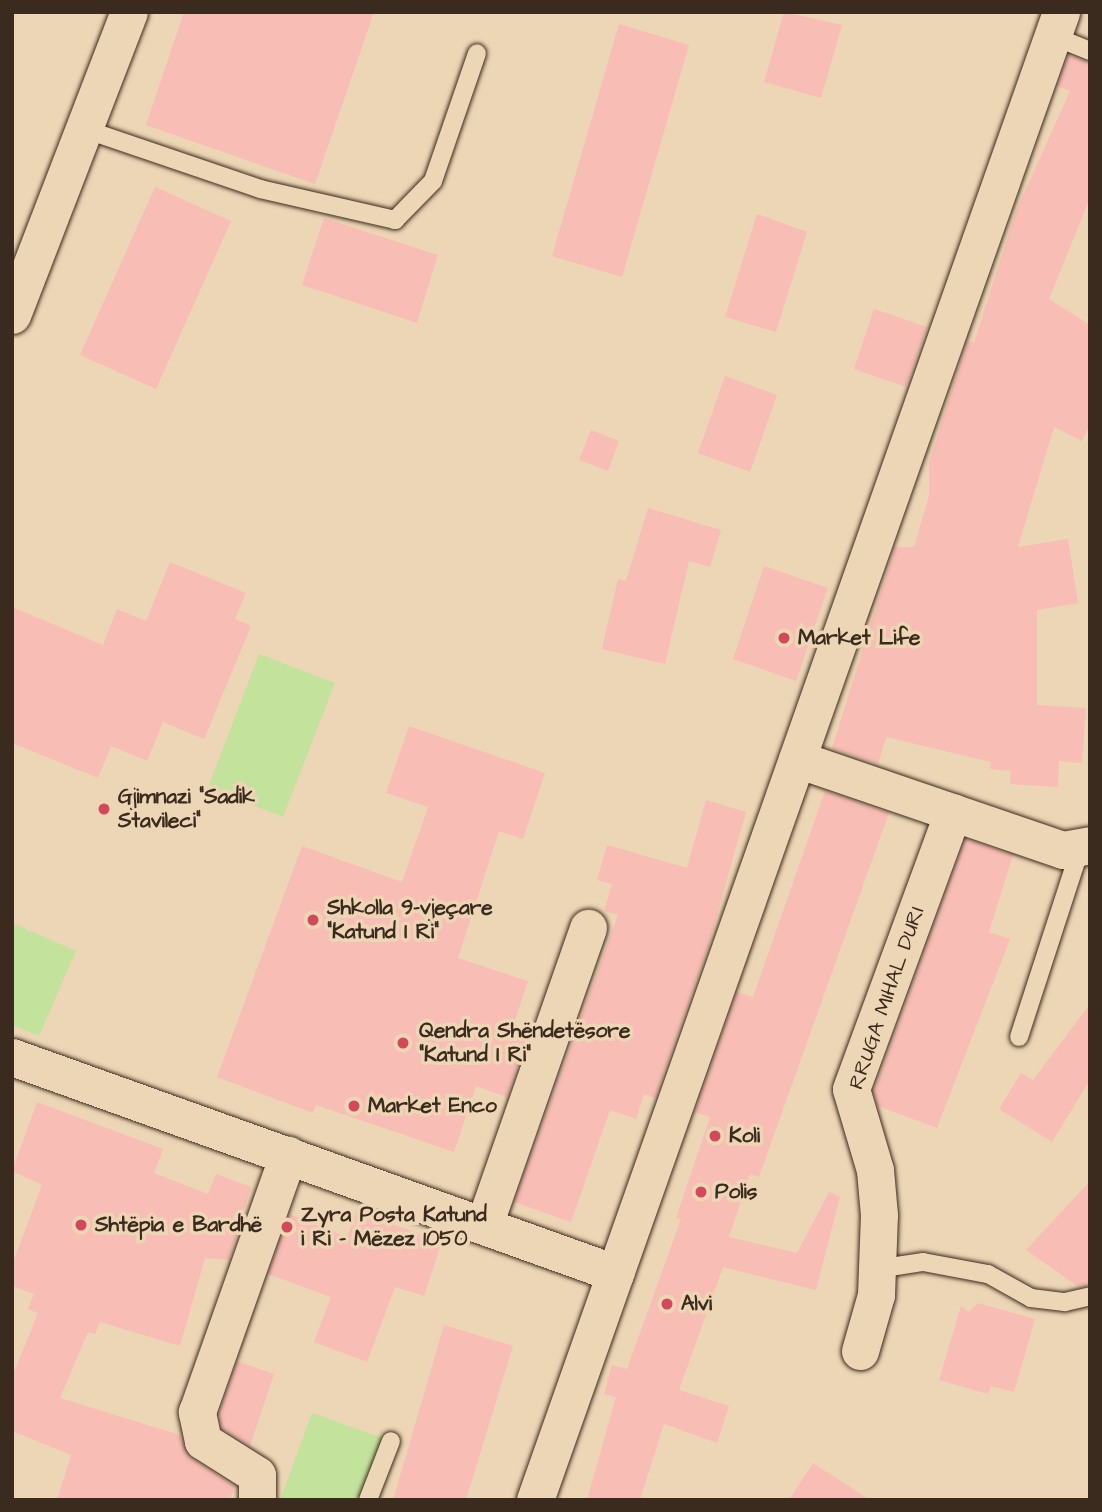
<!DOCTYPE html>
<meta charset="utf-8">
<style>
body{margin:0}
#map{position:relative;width:1102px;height:1512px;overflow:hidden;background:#edd6b5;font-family:"Architects Daughter",sans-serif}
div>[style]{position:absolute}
.green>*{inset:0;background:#c3e29b}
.building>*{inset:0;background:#f8bdb4}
.roads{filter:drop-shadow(0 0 2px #3b2a1e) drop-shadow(0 0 2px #3b2a1e)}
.service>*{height:18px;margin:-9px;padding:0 9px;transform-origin:9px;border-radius:9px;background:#edd6b5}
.minor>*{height:37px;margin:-18.5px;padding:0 18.5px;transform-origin:18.5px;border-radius:18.5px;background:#edd6b5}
.dots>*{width:19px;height:19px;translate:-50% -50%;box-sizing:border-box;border:4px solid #edd6b5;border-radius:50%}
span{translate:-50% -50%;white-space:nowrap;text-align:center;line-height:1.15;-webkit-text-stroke:7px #edd6b5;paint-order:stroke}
.poi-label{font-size:21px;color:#3b2a1e;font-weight:700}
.left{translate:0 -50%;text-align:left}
.street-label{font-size:21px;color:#3b2a1e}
.frame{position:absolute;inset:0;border:14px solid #3b2a1e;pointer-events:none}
</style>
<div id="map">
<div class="green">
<i style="clip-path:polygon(259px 654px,335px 683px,283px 817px,208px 788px)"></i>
<i style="clip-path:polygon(12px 923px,76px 951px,39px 1036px,12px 1025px)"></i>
<i style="clip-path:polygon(312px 1413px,391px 1441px,368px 1500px,280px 1500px)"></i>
</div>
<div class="building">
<i style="clip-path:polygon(184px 12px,374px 12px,315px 184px,146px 125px)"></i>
<i style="clip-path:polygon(784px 12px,842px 25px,821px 98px,764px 82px)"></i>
<i style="clip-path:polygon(619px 24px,689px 45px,622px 277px,552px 256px)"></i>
<i style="clip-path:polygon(1068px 56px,1090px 62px,1090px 198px,1049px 299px,1090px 325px,1090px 425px,1082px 441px,1054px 427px,1018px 547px,1068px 539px,1078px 603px,1037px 610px,1037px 705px,1086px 708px,1082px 763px,1059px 761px,1058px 787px,1010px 784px,1011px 771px,990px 769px,991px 762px,886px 737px,878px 764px,832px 748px,895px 547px,914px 547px,929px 496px,929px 463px,967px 341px,974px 343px,1016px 211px,1070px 91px,1057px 86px)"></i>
<i style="clip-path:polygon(155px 187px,231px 221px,156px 389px,80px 355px)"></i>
<i style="clip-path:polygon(757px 214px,807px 232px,776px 332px,725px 317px)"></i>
<i style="clip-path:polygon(324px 218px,438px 255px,417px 323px,302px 285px)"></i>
<i style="clip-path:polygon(874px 309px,927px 327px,906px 387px,854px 369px)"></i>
<i style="clip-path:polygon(725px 376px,777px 395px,750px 472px,698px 453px)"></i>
<i style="clip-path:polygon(591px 430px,619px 441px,608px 471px,579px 460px)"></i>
<i style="clip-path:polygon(648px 508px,721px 530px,710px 567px,689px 561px,665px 664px,602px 649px,618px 579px,626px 581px)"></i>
<i style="clip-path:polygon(170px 562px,246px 593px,235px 619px,251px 626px,204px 739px,163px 722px,147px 761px,111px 746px,98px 778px,12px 743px,12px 607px,103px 645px,117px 609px,146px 621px)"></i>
<i style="clip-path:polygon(764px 566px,828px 588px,796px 681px,733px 659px)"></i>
<i style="clip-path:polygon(409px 726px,545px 773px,523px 839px,499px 831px,458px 958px,528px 981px,514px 1023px,530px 1029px,507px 1097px,476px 1086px,454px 1152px,316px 1105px,313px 1113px,217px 1077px,302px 846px,402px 882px,428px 807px,386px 793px)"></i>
<i style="clip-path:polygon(825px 791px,889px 813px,759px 1177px,750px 1174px,729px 1237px,797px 1253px,829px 1192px,840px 1197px,816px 1290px,723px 1267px,679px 1390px,729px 1406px,717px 1443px,664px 1424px,640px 1500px,587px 1500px,616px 1397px,604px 1394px,612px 1365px,627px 1369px,681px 1219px,676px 1218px,710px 1117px,695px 1112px,737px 992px,753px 997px)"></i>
<i style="clip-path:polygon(706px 800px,746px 812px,708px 947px,655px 1098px,644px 1094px,636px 1119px,610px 1110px,571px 1222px,514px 1202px,618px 915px,604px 911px,612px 884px,597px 880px,607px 845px,687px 868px)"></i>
<i style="clip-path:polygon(965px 839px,1013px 855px,989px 932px,1010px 939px,937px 1128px,878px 1106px,874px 1091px)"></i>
<i style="clip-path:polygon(1090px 1004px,1090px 1080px,1052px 1142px,999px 1109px,1021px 1073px,1033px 1080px)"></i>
<i style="clip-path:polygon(37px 1102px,163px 1149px,154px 1173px,208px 1194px,216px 1174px,251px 1187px,229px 1260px,205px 1258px,180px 1346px,100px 1322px,95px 1334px,88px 1332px,60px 1398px,180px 1435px,191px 1458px,235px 1486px,230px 1500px,57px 1500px,71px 1455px,12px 1431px,12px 1377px,38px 1313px,28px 1309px,34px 1294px,12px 1286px,12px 1265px,42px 1185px,12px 1171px)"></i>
<i style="clip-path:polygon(1090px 1181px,1090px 1285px,1079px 1287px,1026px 1250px)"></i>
<i style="clip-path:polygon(356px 1212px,442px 1241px,424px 1296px,395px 1287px,367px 1362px,314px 1342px,331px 1297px,268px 1274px,289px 1214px,347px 1237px)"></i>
<i style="clip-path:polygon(978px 1303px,1035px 1319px,1014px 1392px,991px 1386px,988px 1394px,939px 1380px,961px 1306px,969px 1312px)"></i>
<i style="clip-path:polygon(444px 1325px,513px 1346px,466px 1500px,393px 1500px)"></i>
<i style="clip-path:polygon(237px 1361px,274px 1374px,250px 1446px,222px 1428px,219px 1413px)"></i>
<i style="clip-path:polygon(813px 1463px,870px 1500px,789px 1500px)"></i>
</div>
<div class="roads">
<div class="service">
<i style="left:1053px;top:36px;width:40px;rotate:22deg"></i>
<i style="left:84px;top:129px;width:186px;rotate:18.8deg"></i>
<i style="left:260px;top:189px;width:139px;rotate:12.9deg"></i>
<i style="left:395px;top:220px;width:54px;rotate:-45.7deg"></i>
<i style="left:433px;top:181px;width:135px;rotate:-71deg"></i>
<i style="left:1019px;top:1037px;width:198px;rotate:-72deg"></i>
<i style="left:877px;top:1269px;width:47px;rotate:-8.7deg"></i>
<i style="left:923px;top:1262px;width:66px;rotate:10.5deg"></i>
<i style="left:988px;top:1274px;width:49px;rotate:29.2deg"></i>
<i style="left:1031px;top:1298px;width:34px;rotate:7deg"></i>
<i style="left:1065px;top:1302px;width:26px;rotate:-13deg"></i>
<i style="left:368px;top:1500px;width:63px;rotate:-68.7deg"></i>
</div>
<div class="minor">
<i style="left:12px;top:315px;width:325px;rotate:-68.9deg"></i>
<i style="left:797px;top:759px;width:281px;rotate:18.9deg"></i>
<i style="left:1063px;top:850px;width:27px;rotate:-10deg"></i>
<i style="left:12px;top:1057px;width:641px;rotate:19.71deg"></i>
<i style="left:484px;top:1225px;width:315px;rotate:-70.7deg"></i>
<i style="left:860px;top:1351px;width:58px;rotate:-74.1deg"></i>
<i style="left:876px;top:1295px;width:80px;rotate:-87.9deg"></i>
<i style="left:879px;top:1215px;width:45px;rotate:-95.1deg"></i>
<i style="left:875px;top:1170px;width:84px;rotate:-106.5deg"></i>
<i style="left:851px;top:1089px;width:295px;rotate:-69.8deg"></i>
<i style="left:257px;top:1500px;width:25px;rotate:-90deg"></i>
<i style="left:257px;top:1475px;width:64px;rotate:-147.8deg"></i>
<i style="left:203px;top:1441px;width:30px;rotate:-102deg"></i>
<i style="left:197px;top:1412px;width:273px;rotate:-70.5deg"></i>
<i style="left:535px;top:1500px;width:1578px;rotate:-70.53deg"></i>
</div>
</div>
<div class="dots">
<i style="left:784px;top:638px;background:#d1495b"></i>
<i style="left:104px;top:809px;background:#d1495b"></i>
<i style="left:313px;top:920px;background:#d1495b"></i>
<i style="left:403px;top:1043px;background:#d1495b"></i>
<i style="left:354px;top:1106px;background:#d1495b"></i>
<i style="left:715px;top:1136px;background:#d1495b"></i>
<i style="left:701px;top:1192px;background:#d1495b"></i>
<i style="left:81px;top:1225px;background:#d1495b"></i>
<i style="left:287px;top:1227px;background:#d1495b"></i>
<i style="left:667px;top:1304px;background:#d1495b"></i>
</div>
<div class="poi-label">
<span class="left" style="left:798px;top:638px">Market Life</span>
<span class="left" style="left:118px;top:809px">Gjimnazi "Sadik<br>Stavileci"</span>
<span class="left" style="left:327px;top:920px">Shkolla 9-vjeçare<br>"Katund I Ri"</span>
<span class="left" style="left:419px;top:1043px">Qendra Shëndetësore<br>"Katund I Ri"</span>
<span class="left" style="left:368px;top:1106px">Market Enco</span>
<span class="left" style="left:729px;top:1136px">Koli</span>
<span class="left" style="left:715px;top:1192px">Polis</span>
<span class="left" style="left:301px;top:1227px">Zyra Posta Katund<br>i Ri - Mëzez 1050</span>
<span class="left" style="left:95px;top:1225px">Shtëpia e Bardhë</span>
<span class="left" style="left:681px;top:1304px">Alvi</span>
</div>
<div class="street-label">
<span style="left:887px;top:998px;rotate:-71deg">RRUGA MIHAL DURI</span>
</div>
<div class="frame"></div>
</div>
